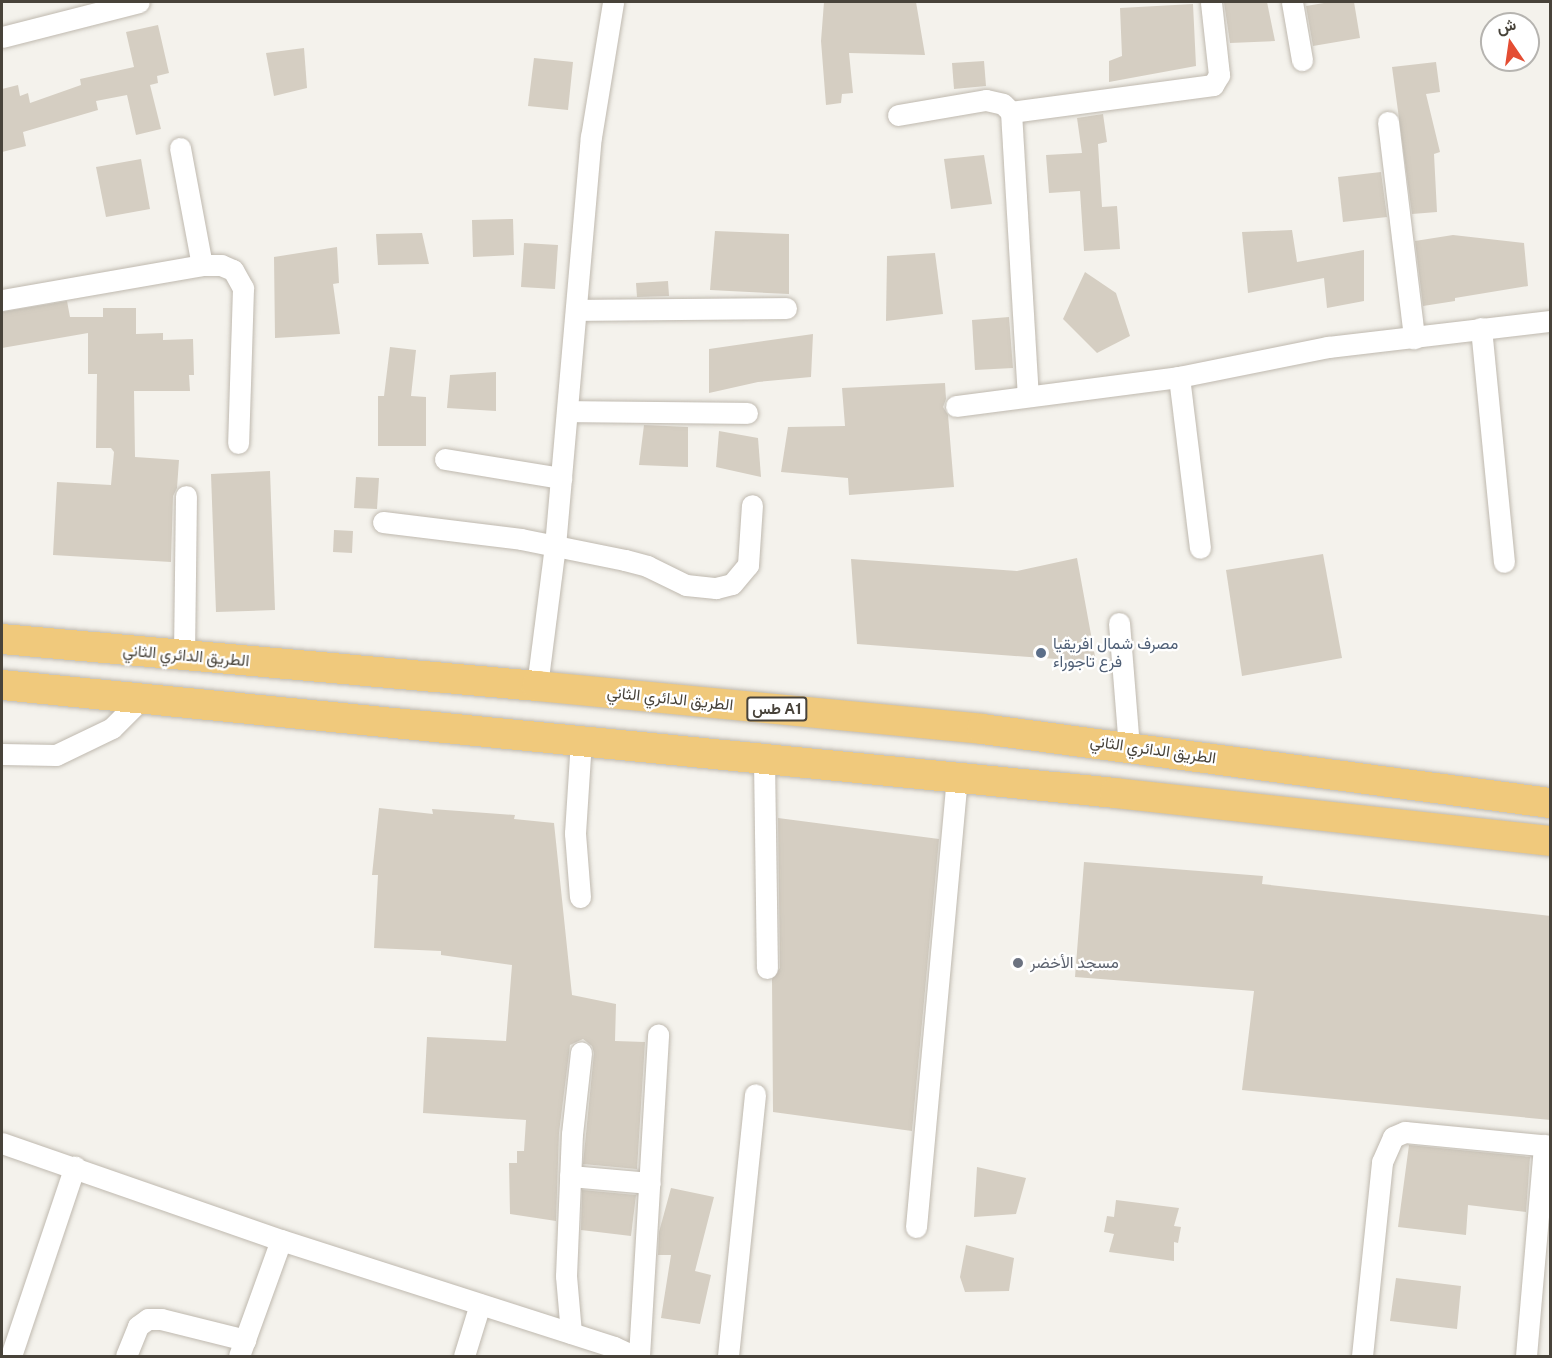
<!DOCTYPE html>
<meta charset="utf-8">
<style>
body{margin:0}
#map{position:relative;width:1552px;height:1358px;overflow:hidden;background:#f4f2ec;font-family:"Public Sans",Vazirmatn,sans-serif}
div>[style]{position:absolute}
.building>*{inset:0;background:#d5cec2}
.roads{filter:drop-shadow(0 0 2px #bfb9af) drop-shadow(0 0 2px #bfb9af)}
.minor>*{height:21px;margin:-10.5px;padding:0 10.5px;transform-origin:10.5px;border-radius:10.5px;background:#fff}
.highway>*{height:30px;margin:-15px;padding:0 15px;transform-origin:15px;border-radius:15px;background:#f0c97c}
.dots>*{width:16px;height:16px;translate:-50% -50%;box-sizing:border-box;border:3px solid #fff;border-radius:50%}
span{translate:-50% -50%;white-space:nowrap;text-align:center;line-height:1.15;-webkit-text-stroke:4.5px #fff;paint-order:stroke}
.shield-label span{padding:2px 4px;background:#fff;border:2px solid;border-radius:4px;-webkit-text-stroke-width:0}
.shield-label{font-size:15px;color:#48433a;font-weight:700}
.service-label{font-size:16px;color:#4e5e75}
.left{translate:0 -50%;text-align:left}
.street-label{font-size:16px;color:#48433a}
.worship-label{font-size:16px;color:#5b616d}
.frame{position:absolute;inset:0;border:3px solid #48433a;pointer-events:none}
.north{position:absolute;left:1480px;top:12px;width:60px;height:60px;box-sizing:border-box;background:#fff;border:2px solid #b6b4b0;border-radius:50%;rotate:347deg;font-size:16px;font-weight:700;line-height:24px;text-align:center;color:#48433a}
.north::after{content:'';display:block;margin:auto;width:21px;height:27px;background:#e44d33;clip-path:polygon(50% 0,100% 100%,50% 72%,0 100%)}
</style>
<div id="map">
<div class="building">
<i style="clip-path:polygon(824px 2px,916px 2px,925px 55px,849px 53px,853px 93px,842px 94px,841px 103px,826px 105px,821px 41px)"></i>
<i style="clip-path:polygon(1224px 2px,1267px 2px,1275px 41px,1230px 43px)"></i>
<i style="clip-path:polygon(1330px 2px,1354px 2px,1360px 38px,1313px 46px,1306px 6px)"></i>
<i style="clip-path:polygon(1193px 4px,1196px 66px,1109px 82px,1109px 61px,1122px 56px,1120px 8px)"></i>
<i style="clip-path:polygon(158px 25px,169px 73px,157px 76px,158px 83px,150px 85px,161px 129px,136px 135px,127px 95px,96px 101px,98px 110px,23px 132px,26px 146px,2px 152px,2px 89px,18px 85px,20px 96px,28px 93px,30px 103px,81px 85px,80px 79px,134px 67px,126px 32px)"></i>
<i style="clip-path:polygon(304px 48px,307px 88px,274px 96px,266px 53px)"></i>
<i style="clip-path:polygon(534px 58px,573px 62px,568px 110px,528px 106px)"></i>
<i style="clip-path:polygon(984px 61px,986px 86px,954px 89px,952px 63px)"></i>
<i style="clip-path:polygon(1436px 62px,1440px 92px,1426px 94px,1440px 152px,1434px 154px,1437px 212px,1412px 214px,1392px 67px)"></i>
<i style="clip-path:polygon(1103px 114px,1107px 142px,1098px 144px,1102px 207px,1117px 206px,1120px 249px,1084px 251px,1080px 191px,1049px 193px,1046px 155px,1082px 153px,1077px 118px)"></i>
<i style="clip-path:polygon(984px 155px,992px 204px,951px 209px,944px 159px)"></i>
<i style="clip-path:polygon(141px 159px,150px 209px,106px 217px,96px 167px)"></i>
<i style="clip-path:polygon(1381px 172px,1387px 217px,1343px 222px,1338px 177px)"></i>
<i style="clip-path:polygon(513px 219px,514px 255px,473px 257px,472px 220px)"></i>
<i style="clip-path:polygon(1292px 230px,1297px 262px,1364px 250px,1364px 301px,1327px 308px,1324px 278px,1248px 293px,1242px 232px)"></i>
<i style="clip-path:polygon(715px 231px,789px 234px,789px 294px,710px 290px)"></i>
<i style="clip-path:polygon(422px 233px,429px 264px,378px 265px,376px 234px)"></i>
<i style="clip-path:polygon(1453px 235px,1524px 243px,1528px 286px,1455px 298px,1455px 301px,1423px 306px,1415px 241px)"></i>
<i style="clip-path:polygon(524px 243px,558px 245px,555px 289px,521px 287px)"></i>
<i style="clip-path:polygon(337px 247px,339px 283px,333px 284px,340px 334px,275px 338px,274px 257px)"></i>
<i style="clip-path:polygon(935px 253px,943px 314px,886px 321px,887px 256px)"></i>
<i style="clip-path:polygon(1085px 272px,1116px 293px,1130px 336px,1097px 353px,1063px 319px)"></i>
<i style="clip-path:polygon(668px 281px,669px 296px,637px 297px,636px 283px)"></i>
<i style="clip-path:polygon(67px 301px,70px 317px,103px 317px,103px 308px,136px 308px,136px 334px,163px 333px,163px 340px,193px 339px,194px 375px,189px 375px,190px 391px,134px 391px,135px 457px,179px 460px,177px 488px,173px 496px,171px 562px,53px 555px,57px 482px,111px 485px,114px 452px,111px 448px,96px 448px,97px 374px,88px 374px,88px 333px,2px 348px,2px 312px)"></i>
<i style="clip-path:polygon(1009px 317px,1013px 368px,975px 370px,972px 320px)"></i>
<i style="clip-path:polygon(813px 334px,811px 377px,758px 382px,709px 393px,709px 349px)"></i>
<i style="clip-path:polygon(390px 347px,416px 350px,411px 396px,426px 397px,426px 446px,378px 446px,378px 396px,384px 396px)"></i>
<i style="clip-path:polygon(496px 372px,496px 411px,447px 408px,450px 375px)"></i>
<i style="clip-path:polygon(945px 383px,946px 399px,943px 407px,948px 415px,954px 487px,849px 495px,848px 478px,781px 472px,788px 427px,845px 426px,842px 388px)"></i>
<i style="clip-path:polygon(644px 425px,688px 427px,688px 467px,639px 465px)"></i>
<i style="clip-path:polygon(719px 431px,758px 438px,761px 477px,716px 467px)"></i>
<i style="clip-path:polygon(270px 471px,275px 610px,216px 612px,211px 474px)"></i>
<i style="clip-path:polygon(356px 477px,379px 478px,377px 509px,354px 508px)"></i>
<i style="clip-path:polygon(334px 530px,353px 531px,352px 553px,333px 552px)"></i>
<i style="clip-path:polygon(1323px 554px,1342px 658px,1242px 676px,1226px 570px)"></i>
<i style="clip-path:polygon(1077px 558px,1096px 662px,857px 644px,851px 559px,1017px 571px)"></i>
<i style="clip-path:polygon(379px 808px,433px 814px,432px 809px,515px 815px,514px 819px,554px 823px,572px 995px,616px 1004px,615px 1041px,645px 1042px,637px 1169px,583px 1164px,594px 1053px,592px 1046px,583px 1039px,570px 1045px,559px 1133px,556px 1221px,510px 1214px,509px 1163px,517px 1163px,517px 1151px,524px 1151px,526px 1120px,423px 1113px,427px 1037px,506px 1041px,512px 965px,441px 955px,441px 951px,374px 948px,378px 875px,372px 875px)"></i>
<i style="clip-path:polygon(778px 818px,939px 839px,912px 1131px,773px 1112px,772px 979px,780px 968px)"></i>
<i style="clip-path:polygon(1084px 862px,1263px 876px,1262px 884px,1551px 916px,1551px 1120px,1242px 1090px,1254px 991px,1075px 977px)"></i>
<i style="clip-path:polygon(1409px 1145px,1530px 1157px,1526px 1212px,1468px 1205px,1466px 1235px,1398px 1227px)"></i>
<i style="clip-path:polygon(977px 1167px,1026px 1178px,1016px 1214px,974px 1217px)"></i>
<i style="clip-path:polygon(671px 1188px,714px 1197px,695px 1271px,711px 1275px,700px 1324px,661px 1318px,671px 1255px,658px 1255px,659px 1232px)"></i>
<i style="clip-path:polygon(582px 1190px,636px 1195px,631px 1236px,581px 1230px)"></i>
<i style="clip-path:polygon(1116px 1200px,1179px 1208px,1174px 1226px,1181px 1227px,1178px 1243px,1174px 1242px,1174px 1261px,1109px 1252px,1114px 1234px,1104px 1232px,1107px 1216px,1114px 1217px)"></i>
<i style="clip-path:polygon(966px 1245px,1014px 1258px,1009px 1291px,965px 1292px,960px 1277px)"></i>
<i style="clip-path:polygon(1396px 1278px,1461px 1286px,1457px 1329px,1390px 1321px)"></i>
</div>
<div class="roads">
<div class="minor">
<i style="left:1292px;top:2px;width:59px;rotate:80.2deg"></i>
<i style="left:2px;top:37px;width:141px;rotate:-14.3deg"></i>
<i style="left:1011px;top:112px;width:204px;rotate:-7.6deg"></i>
<i style="left:1213px;top:85px;width:12px;rotate:-59deg"></i>
<i style="left:1219px;top:75px;width:73px;rotate:-96.3deg"></i>
<i style="left:898px;top:115px;width:89px;rotate:-9.7deg"></i>
<i style="left:986px;top:100px;width:17px;rotate:13deg"></i>
<i style="left:1003px;top:104px;width:11px;rotate:45deg"></i>
<i style="left:1011px;top:112px;width:284px;rotate:86.6deg"></i>
<i style="left:1388px;top:122px;width:218px;rotate:83.1deg"></i>
<i style="left:180px;top:148px;width:119px;rotate:79.4deg"></i>
<i style="left:2px;top:300px;width:203px;rotate:-9.9deg"></i>
<i style="left:202px;top:265px;width:19px"></i>
<i style="left:221px;top:265px;width:13px;rotate:23deg"></i>
<i style="left:233px;top:270px;width:21px;rotate:61deg"></i>
<i style="left:243px;top:288px;width:155px;rotate:91.8deg"></i>
<i style="left:577px;top:310px;width:209px;rotate:-0.5deg"></i>
<i style="left:1481px;top:328px;width:235px;rotate:84.4deg"></i>
<i style="left:1179px;top:377px;width:172px;rotate:83deg"></i>
<i style="left:956px;top:406px;width:225px;rotate:-7.4deg"></i>
<i style="left:1179px;top:377px;width:152px;rotate:-11.4deg"></i>
<i style="left:1328px;top:347px;width:224px;rotate:-6.7deg"></i>
<i style="left:567px;top:411px;width:180px;rotate:0.6deg"></i>
<i style="left:445px;top:459px;width:118px;rotate:9.3deg"></i>
<i style="left:383px;top:522px;width:139px;rotate:7deg"></i>
<i style="left:521px;top:539px;width:106px;rotate:11.4deg"></i>
<i style="left:625px;top:560px;width:23px;rotate:15deg"></i>
<i style="left:647px;top:566px;width:43px;rotate:26deg"></i>
<i style="left:686px;top:585px;width:30px;rotate:6deg"></i>
<i style="left:716px;top:588px;width:16px;rotate:-14deg"></i>
<i style="left:732px;top:584px;width:25px;rotate:-50deg"></i>
<i style="left:748px;top:565px;width:60px;rotate:-86.2deg"></i>
<i style="left:1119px;top:623px;width:123px;rotate:85.4deg"></i>
<i style="left:184px;top:656px;width:160px;rotate:-89.3deg"></i>
<i style="left:537px;top:686px;width:141px;rotate:-82.7deg"></i>
<i style="left:555px;top:546px;width:411px;rotate:-85deg"></i>
<i style="left:591px;top:137px;width:137px;rotate:-80.7deg"></i>
<i style="left:2px;top:754px;width:54px;rotate:1.1deg"></i>
<i style="left:56px;top:755px;width:62px;rotate:-25.7deg"></i>
<i style="left:112px;top:728px;width:41px;rotate:-45deg"></i>
<i style="left:764px;top:759px;width:209px;rotate:89.2deg"></i>
<i style="left:580px;top:897px;width:64px;rotate:-94.5deg"></i>
<i style="left:575px;top:833px;width:92px;rotate:-86.3deg"></i>
<i style="left:2px;top:1143px;width:295px;rotate:19.2deg"></i>
<i style="left:281px;top:1240px;width:350px;rotate:17.8deg"></i>
<i style="left:614px;top:1347px;width:21px;rotate:25deg"></i>
<i style="left:570px;top:1176px;width:80px;rotate:5deg"></i>
<i style="left:916px;top:1227px;width:451px;rotate:-84.8deg"></i>
<i style="left:571px;top:1333px;width:57px;rotate:-95deg"></i>
<i style="left:566px;top:1276px;width:142px;rotate:-87.6deg"></i>
<i style="left:572px;top:1134px;width:82px;rotate:-83.7deg"></i>
<i style="left:11px;top:1356px;width:200px;rotate:-71.4deg"></i>
<i style="left:126px;top:1356px;width:32px;rotate:-68deg"></i>
<i style="left:138px;top:1326px;width:12px;rotate:-35deg"></i>
<i style="left:148px;top:1319px;width:13px"></i>
<i style="left:161px;top:1319px;width:87px;rotate:14deg"></i>
<i style="left:239px;top:1356px;width:123px;rotate:-70.1deg"></i>
<i style="left:464px;top:1356px;width:54px;rotate:-72.9deg"></i>
<i style="left:639px;top:1356px;width:322px;rotate:-86.6deg"></i>
<i style="left:728px;top:1356px;width:263px;rotate:-84.1deg"></i>
<i style="left:1362px;top:1356px;width:195px;rotate:-84.1deg"></i>
<i style="left:1382px;top:1162px;width:27px;rotate:-66deg"></i>
<i style="left:1393px;top:1137px;width:13px;rotate:-23deg"></i>
<i style="left:1405px;top:1132px;width:146px;rotate:5.5deg"></i>
<i style="left:1526px;top:1356px;width:212px;rotate:-85.1deg"></i>
</div>
<div class="highway">
<i style="left:2px;top:639px;width:537px;rotate:5.02deg"></i>
<i style="left:537px;top:686px;width:447px;rotate:5.5deg"></i>
<i style="left:982px;top:729px;width:573px;rotate:7.42deg"></i>
<i style="left:2px;top:685px;width:1118px;rotate:5.54deg"></i>
<i style="left:1115px;top:793px;width:438px;rotate:6.3deg"></i>
</div>
</div>
<div class="dots">
<i style="left:1041px;top:653px;background:#5c6f8a"></i>
<i style="left:1018px;top:963px;background:#6b7280"></i>
</div>
<div class="shield-label">
<span style="left:777px;top:709px">طس A1</span>
</div>
<div class="service-label">
<span class="left" style="left:1053px;top:653px">مصرف شمال افريقيا<br>فرع تاجوراء</span>
</div>
<div class="street-label">
<span style="left:186px;top:656px;rotate:5deg">الطريق الدائري الثاني</span>
<span style="left:670px;top:699px;rotate:6deg">الطريق الدائري الثاني</span>
<span style="left:1153px;top:750px;rotate:8deg">الطريق الدائري الثاني</span>
</div>
<div class="worship-label">
<span class="left" style="left:1030px;top:963px">مسجد الأخضر</span>
</div>
<div class="frame"></div>
<div class="north">ش</div>
</div>
